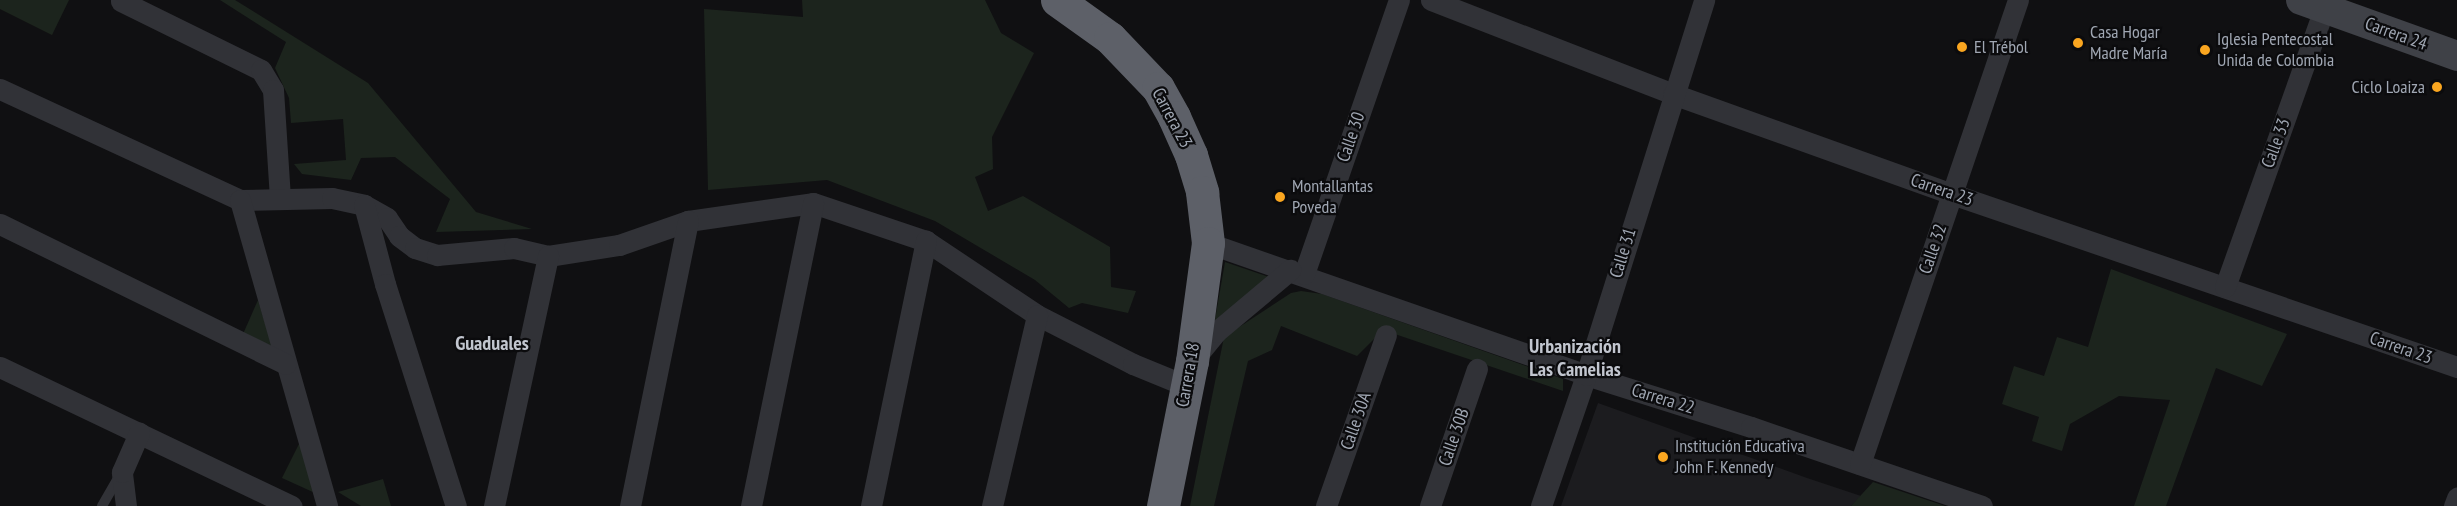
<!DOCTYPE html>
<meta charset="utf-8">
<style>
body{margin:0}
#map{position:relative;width:2457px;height:506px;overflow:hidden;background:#101012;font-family:"PT Sans Narrow",sans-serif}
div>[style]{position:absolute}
.built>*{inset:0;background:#1c1c1f}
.green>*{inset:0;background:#1c241d}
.lane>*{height:10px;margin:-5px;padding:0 5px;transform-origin:5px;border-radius:5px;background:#313237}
.street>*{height:21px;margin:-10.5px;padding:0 10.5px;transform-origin:10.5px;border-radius:10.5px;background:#313237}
.secondary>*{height:30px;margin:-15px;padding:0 15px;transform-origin:15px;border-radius:15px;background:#3f4147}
.highway>*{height:33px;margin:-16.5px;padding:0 16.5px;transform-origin:16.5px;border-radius:16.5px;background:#5d6068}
.dots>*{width:16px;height:16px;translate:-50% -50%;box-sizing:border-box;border:3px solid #0b0b0d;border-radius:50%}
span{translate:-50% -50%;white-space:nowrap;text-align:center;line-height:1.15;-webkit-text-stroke:4.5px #0b0b0d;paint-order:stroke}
.poi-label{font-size:18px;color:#a0a7b3}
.left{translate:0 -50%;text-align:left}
.right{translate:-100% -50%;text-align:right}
.street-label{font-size:18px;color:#a0a7b3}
.neighbourhood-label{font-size:20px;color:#c2c6cf;font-weight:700}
</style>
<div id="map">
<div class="built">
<i style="clip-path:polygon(1598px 403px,1807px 478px,1861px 496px,1851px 506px,1561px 506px)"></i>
</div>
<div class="green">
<i style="clip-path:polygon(0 0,69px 0,52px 35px,0 9px)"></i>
<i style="clip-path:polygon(220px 0,235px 0,368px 83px,476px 212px,532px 229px,436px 232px,450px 199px,395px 157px,361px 158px,351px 180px,302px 174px,294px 164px,346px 160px,343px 119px,291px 123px,289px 98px,275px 68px,286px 42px)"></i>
<i style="clip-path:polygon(802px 0,985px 0,1001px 33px,1034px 53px,992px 137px,993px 169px,975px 177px,988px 211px,1023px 196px,1110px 247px,1111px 287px,1136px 291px,1128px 313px,1082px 303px,1069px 308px,1035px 280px,935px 221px,827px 180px,708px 190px,704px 9px,803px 17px)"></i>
<i style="clip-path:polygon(1225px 262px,1269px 277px,1214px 325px)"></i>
<i style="clip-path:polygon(2111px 269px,2287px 334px,2262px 386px,2216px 368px,2166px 506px,2134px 506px,2170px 400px,2119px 396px,2070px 424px,2062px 451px,2032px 441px,2039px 417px,2002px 404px,2014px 366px,2044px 376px,2057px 337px,2088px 347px)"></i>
<i style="clip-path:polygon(1301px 291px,1322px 294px,1563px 379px,1563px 391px,1383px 330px,1357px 356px,1281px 326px,1272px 350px,1248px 361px,1214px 506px,1190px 506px,1224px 337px,1291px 293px)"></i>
<i style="clip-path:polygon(258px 300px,272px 346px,243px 334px)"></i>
<i style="clip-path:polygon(300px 442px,315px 493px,282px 478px)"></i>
<i style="clip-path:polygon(383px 479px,391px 506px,361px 506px,338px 492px)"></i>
<i style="clip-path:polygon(1873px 482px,1945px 506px,1851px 506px)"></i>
</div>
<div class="lane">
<i style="left:102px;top:506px;width:36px;rotate:-60deg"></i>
</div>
<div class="street">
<i style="left:1431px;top:0;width:260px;rotate:21.2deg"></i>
<i style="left:1673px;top:94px;width:296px;rotate:19.7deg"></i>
<i style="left:1952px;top:194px;width:534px;rotate:18.91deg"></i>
<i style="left:121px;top:1px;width:156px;rotate:26.2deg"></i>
<i style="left:261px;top:70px;width:23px;rotate:59deg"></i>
<i style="left:273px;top:90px;width:108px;rotate:86.3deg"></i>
<i style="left:0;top:89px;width:264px;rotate:24.8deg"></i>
<i style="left:240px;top:200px;width:92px;rotate:-1.2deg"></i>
<i style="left:332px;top:198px;width:33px;rotate:12deg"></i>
<i style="left:364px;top:205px;width:26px;rotate:29deg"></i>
<i style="left:387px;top:218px;width:22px;rotate:56deg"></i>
<i style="left:399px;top:236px;width:20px;rotate:37deg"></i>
<i style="left:415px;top:248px;width:23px;rotate:18deg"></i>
<i style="left:437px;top:255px;width:77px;rotate:-5.2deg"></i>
<i style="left:514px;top:248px;width:35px;rotate:13deg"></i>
<i style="left:548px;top:256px;width:72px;rotate:-8.8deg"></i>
<i style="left:619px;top:245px;width:73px;rotate:-19.2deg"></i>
<i style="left:688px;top:221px;width:126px;rotate:-8.2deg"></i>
<i style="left:813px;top:203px;width:119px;rotate:18.6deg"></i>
<i style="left:926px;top:241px;width:133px;rotate:33.7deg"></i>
<i style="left:1037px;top:315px;width:108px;rotate:27deg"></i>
<i style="left:1133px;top:364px;width:58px;rotate:22.2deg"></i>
<i style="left:240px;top:200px;width:318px;rotate:74.1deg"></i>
<i style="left:364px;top:205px;width:82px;rotate:75.1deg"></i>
<i style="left:385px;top:284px;width:233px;rotate:72.3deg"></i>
<i style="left:0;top:224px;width:318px;rotate:26.1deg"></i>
<i style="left:1208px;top:243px;width:400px;rotate:19.2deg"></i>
<i style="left:1586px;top:375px;width:173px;rotate:17.5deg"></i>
<i style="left:1751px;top:427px;width:244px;rotate:18.9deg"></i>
<i style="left:1304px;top:274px;width:290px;rotate:-70.9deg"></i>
<i style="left:2225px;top:287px;width:305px;rotate:-70.4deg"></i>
<i style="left:1195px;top:358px;width:33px;rotate:-51deg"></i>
<i style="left:1216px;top:332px;width:97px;rotate:-40deg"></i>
<i style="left:0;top:367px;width:323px;rotate:25.5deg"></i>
<i style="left:1860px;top:464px;width:490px;rotate:-71.2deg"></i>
<i style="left:126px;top:506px;width:34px;rotate:-97deg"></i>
<i style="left:122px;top:472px;width:43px;rotate:-66.4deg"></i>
<i style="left:494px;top:506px;width:256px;rotate:-77.8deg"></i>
<i style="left:630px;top:506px;width:291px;rotate:-78.5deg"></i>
<i style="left:751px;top:506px;width:309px;rotate:-78.4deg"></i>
<i style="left:871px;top:506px;width:271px;rotate:-78.3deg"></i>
<i style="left:992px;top:506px;width:196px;rotate:-76.7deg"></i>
<i style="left:1326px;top:506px;width:181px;rotate:-70.7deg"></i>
<i style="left:1430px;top:506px;width:145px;rotate:-71.1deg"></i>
<i style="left:1541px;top:506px;width:139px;rotate:-71deg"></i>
<i style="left:1586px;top:375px;width:393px;rotate:-72.5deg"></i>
<i style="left:2454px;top:506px;width:9px;rotate:-69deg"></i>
</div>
<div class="secondary">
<i style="left:2301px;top:0;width:166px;rotate:19.7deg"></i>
</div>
<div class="highway">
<i style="left:1057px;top:0;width:65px;rotate:35.6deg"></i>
<i style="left:1110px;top:38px;width:69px;rotate:46.2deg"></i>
<i style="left:1158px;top:88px;width:33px;rotate:61deg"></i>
<i style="left:1174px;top:117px;width:42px;rotate:65.9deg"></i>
<i style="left:1191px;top:155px;width:39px;rotate:73deg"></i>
<i style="left:1202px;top:192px;width:51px;rotate:83.3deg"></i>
<i style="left:1208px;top:243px;width:119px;rotate:97.7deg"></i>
<i style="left:1192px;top:361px;width:148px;rotate:101.3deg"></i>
</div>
<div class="dots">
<i style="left:2078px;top:43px;background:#faa620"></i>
<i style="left:1962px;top:47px;background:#faa620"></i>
<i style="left:2205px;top:50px;background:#faa620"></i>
<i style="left:2437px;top:87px;background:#faa620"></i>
<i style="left:1280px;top:197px;background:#faa620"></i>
<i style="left:1663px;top:457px;background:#faa620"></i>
</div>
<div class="poi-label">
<span class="left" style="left:2090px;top:43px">Casa Hogar<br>Madre María</span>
<span class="left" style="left:2217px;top:50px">Iglesia Pentecostal<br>Unida de Colombia</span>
<span class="left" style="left:1974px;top:47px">El Trébol</span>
<span class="right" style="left:2425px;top:87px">Ciclo Loaiza</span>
<span class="left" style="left:1292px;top:197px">Montallantas<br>Poveda</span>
<span class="left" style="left:1675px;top:457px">Institución Educativa<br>John F. Kennedy</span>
</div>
<div class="street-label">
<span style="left:2396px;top:34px;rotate:20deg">Carrera 24</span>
<span style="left:1172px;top:118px;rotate:62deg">Carrera 23</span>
<span style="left:1351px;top:137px;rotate:-71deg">Calle 30</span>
<span style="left:2276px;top:143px;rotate:-70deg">Calle 33</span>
<span style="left:1942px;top:190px;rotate:19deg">Carrera 23</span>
<span style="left:1933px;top:249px;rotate:-71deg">Calle 32</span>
<span style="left:1623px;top:253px;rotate:-73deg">Calle 31</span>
<span style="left:2401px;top:348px;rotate:19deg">Carrera 23</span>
<span style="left:1188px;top:375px;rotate:-80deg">Carrera 18</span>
<span style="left:1663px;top:399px;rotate:17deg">Carrera 22</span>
<span style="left:1356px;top:421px;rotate:-71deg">Calle 30A</span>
<span style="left:1454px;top:437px;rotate:-71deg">Calle 30B</span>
</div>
<div class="neighbourhood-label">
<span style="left:492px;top:343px">Guaduales</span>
<span style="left:1575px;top:358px">Urbanización<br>Las Camelias</span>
</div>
</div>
